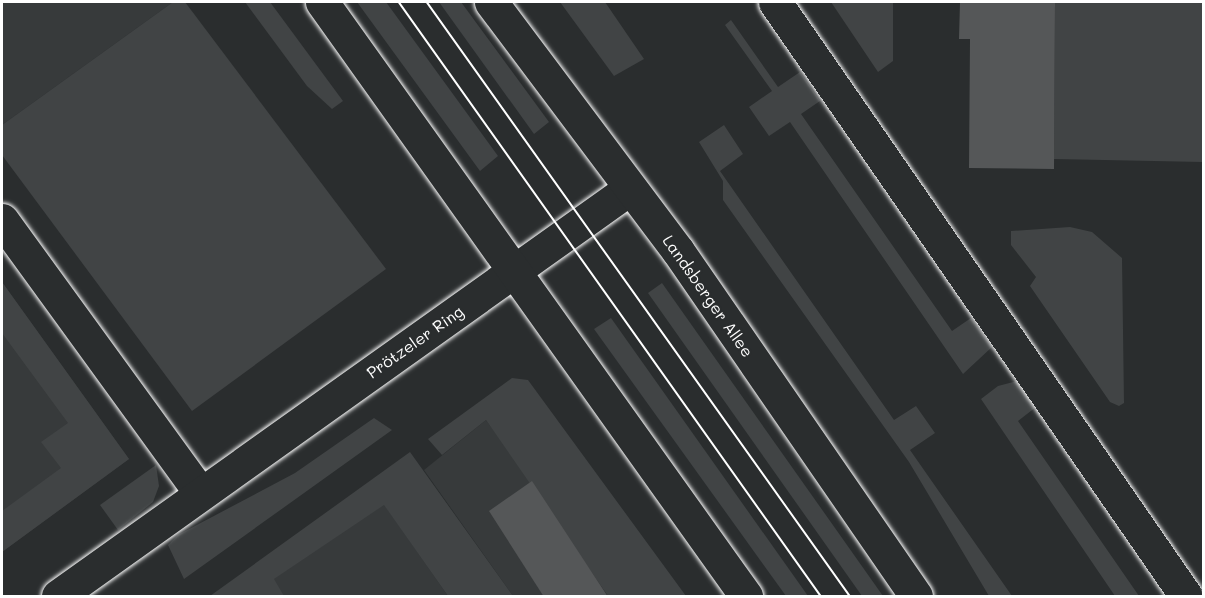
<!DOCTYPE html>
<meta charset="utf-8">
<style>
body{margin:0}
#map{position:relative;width:1205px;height:598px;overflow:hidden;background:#2a2d2e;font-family:Mali,sans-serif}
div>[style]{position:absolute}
.built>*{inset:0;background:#373a3b}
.green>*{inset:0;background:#414445}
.building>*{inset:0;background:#555758}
.roads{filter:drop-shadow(0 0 2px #fff) drop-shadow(0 0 2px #fff)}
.street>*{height:33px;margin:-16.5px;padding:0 16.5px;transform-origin:16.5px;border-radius:16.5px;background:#2a2d2e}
.primary>*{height:33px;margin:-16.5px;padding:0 16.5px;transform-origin:16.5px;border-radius:16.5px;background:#2a2d2e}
.tram>*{height:1.5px;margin:-0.75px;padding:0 0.75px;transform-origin:0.75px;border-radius:0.75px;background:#fff}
span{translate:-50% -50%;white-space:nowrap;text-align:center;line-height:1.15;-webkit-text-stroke:4.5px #2a2d2e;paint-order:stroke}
.street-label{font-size:16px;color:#fff}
.frame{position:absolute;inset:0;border:3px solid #fff;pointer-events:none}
</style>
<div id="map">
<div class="built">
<i style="clip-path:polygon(2px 2px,173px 2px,2px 125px)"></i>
<i style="clip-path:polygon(2px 282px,129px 459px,2px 552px)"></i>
<i style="clip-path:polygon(486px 420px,532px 481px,608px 596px,513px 596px,424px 470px)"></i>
<i style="clip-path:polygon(384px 504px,448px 596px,249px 596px,273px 579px)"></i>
</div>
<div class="green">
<i style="clip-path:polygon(173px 2px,185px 2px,386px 269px,192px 411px,2px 155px,2px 125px)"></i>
<i style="clip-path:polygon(245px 2px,270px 2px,343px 101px,332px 109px,307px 86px)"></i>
<i style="clip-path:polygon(357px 2px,386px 2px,498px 156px,480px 171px)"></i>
<i style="clip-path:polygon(439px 2px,461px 2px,549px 122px,534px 134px)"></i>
<i style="clip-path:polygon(560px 2px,605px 2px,644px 59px,614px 76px)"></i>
<i style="clip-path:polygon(831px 2px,893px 2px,893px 61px,878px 72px)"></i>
<i style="clip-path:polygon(1055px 2px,1203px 2px,1203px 162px,1054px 159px)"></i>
<i style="clip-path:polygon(731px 20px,778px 87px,800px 72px,820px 101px,801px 114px,952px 331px,971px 318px,992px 347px,963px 374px,790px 122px,769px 136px,749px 107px,772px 91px,725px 25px)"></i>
<i style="clip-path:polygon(724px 125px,743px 154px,720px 171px,894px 420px,916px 406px,935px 433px,910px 450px,1012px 596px,989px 596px,909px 462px,723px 200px,723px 181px,699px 142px)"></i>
<i style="clip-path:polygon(1070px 227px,1092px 232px,1122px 258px,1124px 403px,1119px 406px,1110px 402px,1030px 286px,1036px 277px,1011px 245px,1011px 231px)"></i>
<i style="clip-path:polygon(2px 282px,129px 459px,2px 552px,2px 511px,61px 468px,41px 442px,68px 423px,2px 333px)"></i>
<i style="clip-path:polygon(662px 283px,883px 596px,862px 596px,648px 293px)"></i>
<i style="clip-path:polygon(611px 318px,808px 596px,786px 596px,594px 329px)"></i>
<i style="clip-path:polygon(512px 378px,528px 380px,686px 596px,608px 596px,486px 420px,442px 455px,428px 439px)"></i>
<i style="clip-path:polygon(1021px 380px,1036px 407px,1018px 421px,1139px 596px,1115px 596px,981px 399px,998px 386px)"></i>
<i style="clip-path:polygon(374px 418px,392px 430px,184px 579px,168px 545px,178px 535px,295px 473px)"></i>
<i style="clip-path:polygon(410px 452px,513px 596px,448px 596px,384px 505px,274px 579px,284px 596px,210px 596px)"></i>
<i style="clip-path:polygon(156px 465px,159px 486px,153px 502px,118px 530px,100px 505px)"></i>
</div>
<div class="building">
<i style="clip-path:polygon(960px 2px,1055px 2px,1054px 169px,969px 168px,970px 39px,959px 39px)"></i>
<i style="clip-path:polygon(532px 481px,608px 597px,544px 597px,489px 511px)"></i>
</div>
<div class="roads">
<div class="street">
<i style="left:775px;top:2px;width:722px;rotate:55.32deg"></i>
<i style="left:2px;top:220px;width:337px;rotate:54deg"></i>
<i style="left:58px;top:596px;width:701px;rotate:-35.48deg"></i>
</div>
<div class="primary">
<i style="left:322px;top:2px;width:730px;rotate:54.48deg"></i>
<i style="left:491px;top:2px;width:311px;rotate:53.1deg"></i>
<i style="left:678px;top:251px;width:419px;rotate:55.4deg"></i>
</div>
</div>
<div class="tram">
<i style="left:399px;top:2px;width:729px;rotate:54.61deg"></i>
<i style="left:427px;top:2px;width:729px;rotate:54.54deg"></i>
</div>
<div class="street-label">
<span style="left:708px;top:296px;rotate:55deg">Landsberger Allee</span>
<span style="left:415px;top:342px;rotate:-35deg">Prötzeler Ring</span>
</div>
<div class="frame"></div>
</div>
